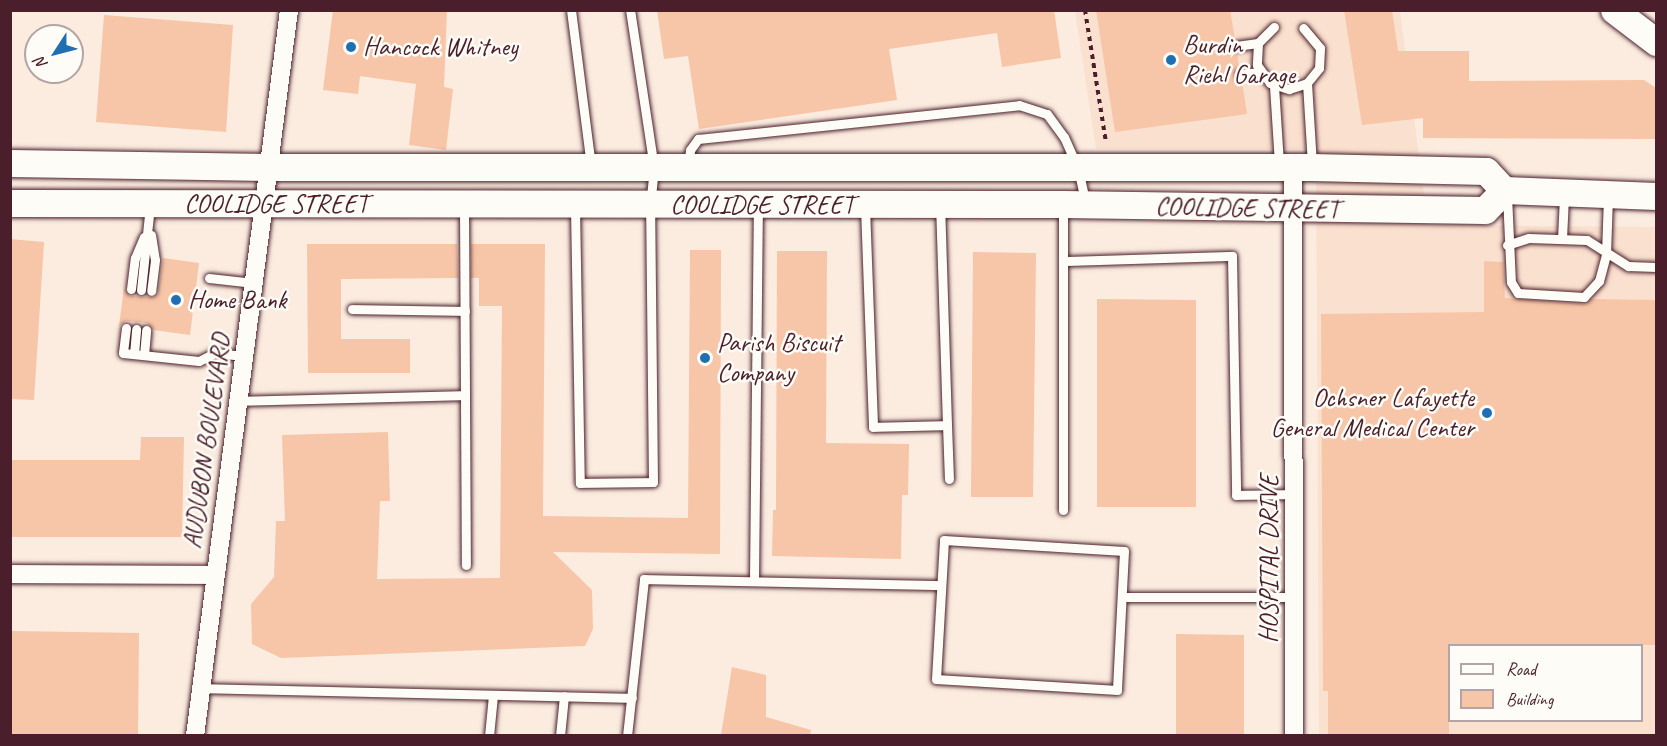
<!DOCTYPE html>
<style>
body{margin:0}
#map{position:relative;width:1667px;height:746px;overflow:hidden;background:#fbecdf;font-family:Caveat,sans-serif}
div>[style]{position:absolute}
.built>*{inset:0;background:#fae0ce}
.building>*{inset:0;background:#f7c5a7}
.path>*{height:4px;margin-top:-2px;transform-origin:0;background:repeating-linear-gradient(90deg,#4a1f2b 0 4.5px,transparent 0 9px)}
.roads{filter:drop-shadow(0 0 2px #4a1f2b) drop-shadow(0 0 2px #4a1f2b)}
.lane>*{height:9px;margin:-4.5px;padding:0 4.5px;transform-origin:4.5px;border-radius:4.5px;background:#fdfcf7}
.street>*{height:18px;margin:-9px;padding:0 9px;transform-origin:9px;border-radius:9px;background:#fdfcf7}
.secondary>*{height:27px;margin:-13.5px;padding:0 13.5px;transform-origin:13.5px;border-radius:13.5px;background:#fdfcf7}
.dots>*{width:16px;height:16px;translate:-50% -50%;box-sizing:border-box;border:3px solid #fdfcf7;border-radius:50%}
span{translate:-50% -50%;white-space:nowrap;text-align:center;line-height:1.15;-webkit-text-stroke:5px #fdfcf7;paint-order:stroke}
.poi-label{font-size:26px;color:#4a1f2b}
.left{translate:0 -50%;text-align:left}
.right{translate:-100% -50%;text-align:right}
.street-label{font-size:26px;color:#4a1f2b}
.frame{position:absolute;inset:0;border:12px solid #4a1f2b;pointer-events:none}
.legend{position:absolute;left:1448px;top:644px;width:195px;height:78px;box-sizing:border-box;background:#fdfcf7;border:2px solid #b5a4a5;margin:0;padding:8px 10px;list-style:none;font-size:18px;color:#4a1f2b}
.legend li{display:flex;align-items:center;gap:12px;height:30px}
.legend b{width:30px;border:2px solid #b5a4a5}
.north{position:absolute;left:24px;top:24px;width:60px;height:60px;box-sizing:border-box;background:#fdfcf7;border:2px solid #b5a4a5;border-radius:50%;rotate:234deg;font-size:16px;font-weight:700;line-height:24px;text-align:center;color:#4a1f2b}
.north::after{content:'';display:block;margin:auto;width:21px;height:27px;background:#1f6fb2;clip-path:polygon(50% 0,100% 100%,50% 72%,0 100%)}
</style>
<div id="map">
<div class="built">
<i style="clip-path:polygon(evenodd,1075px 11px,1400px 11px,1428px 225px,1656px 227px,1656px 735px,1319px 735px,1316px 149px,1096px 149px,1075px 11px,1450px 646px,1642px 646px,1642px 720px,1450px 720px,1450px 646px)"></i>
</div>
<div class="building">
<i style="clip-path:polygon(333px 10px,447px 10px,444px 87px,453px 89px,446px 150px,409px 145px,416px 84px,360px 76px,358px 94px,323px 90px)"></i>
<i style="clip-path:polygon(657px 10px,1054px 10px,1061px 58px,1002px 67px,997px 33px,889px 49px,897px 100px,699px 129px,688px 56px,664px 59px)"></i>
<i style="clip-path:polygon(1096px 10px,1230px 10px,1235px 39px,1229px 47px,1237px 53px,1239px 67px,1233px 75px,1242px 81px,1247px 114px,1115px 132px)"></i>
<i style="clip-path:polygon(1344px 10px,1392px 10px,1398px 51px,1469px 51px,1469px 81px,1644px 80px,1656px 88px,1656px 139px,1423px 138px,1423px 118px,1362px 125px)"></i>
<i style="clip-path:polygon(104px 15px,233px 25px,226px 132px,96px 122px)"></i>
<i style="clip-path:polygon(10px 239px,44px 242px,34px 400px,10px 399px)"></i>
<i style="clip-path:polygon(307px 244px,457px 244px,458px 278px,341px 279px,341px 339px,410px 339px,410px 373px,308px 373px)"></i>
<i style="clip-path:polygon(471px 244px,545px 244px,543px 516px,688px 518px,690px 250px,721px 250px,720px 554px,553px 552px,592px 590px,593px 629px,585px 646px,281px 658px,252px 644px,251px 604px,274px 577px,276px 521px,285px 521px,282px 435px,388px 432px,390px 501px,380px 501px,377px 579px,500px 578px,502px 306px,479px 306px,479px 278px,471px 278px)"></i>
<i style="clip-path:polygon(777px 251px,827px 251px,826px 443px,909px 444px,908px 495px,902px 495px,901px 559px,772px 556px,773px 510px,776px 510px)"></i>
<i style="clip-path:polygon(973px 252px,1036px 253px,1033px 497px,971px 497px)"></i>
<i style="clip-path:polygon(163px 258px,199px 263px,190px 335px,153px 330px,147px 323px,126px 321px,119px 326px,124px 288px,130px 296px,154px 297px,158px 293px)"></i>
<i style="clip-path:polygon(1484px 261px,1503px 262px,1505px 298px,1584px 304px,1591px 299px,1656px 300px,1656px 645px,1449px 645px,1449px 735px,1328px 735px,1328px 691px,1323px 691px,1321px 314px,1484px 312px)"></i>
<i style="clip-path:polygon(1097px 299px,1196px 300px,1196px 507px,1097px 507px)"></i>
<i style="clip-path:polygon(141px 437px,184px 437px,182px 537px,10px 537px,10px 460px,140px 460px)"></i>
<i style="clip-path:polygon(10px 631px,139px 633px,138px 735px,10px 735px)"></i>
<i style="clip-path:polygon(1176px 634px,1244px 635px,1244px 735px,1176px 735px)"></i>
<i style="clip-path:polygon(732px 667px,766px 675px,766px 717px,811px 730px,810px 735px,721px 735px)"></i>
</div>
<div class="path">
<i style="left:1085px;top:10px;width:134px;rotate:81deg"></i>
</div>
<div class="roads">
<div class="lane">
<i style="left:571px;top:10px;width:157px;rotate:82.7deg"></i>
<i style="left:1274px;top:27px;width:23px;rotate:135deg"></i>
<i style="left:1258px;top:43px;width:22px;rotate:93deg"></i>
<i style="left:1257px;top:65px;width:22px;rotate:54deg"></i>
<i style="left:1270px;top:83px;width:20px;rotate:18deg"></i>
<i style="left:1289px;top:89px;width:19px;rotate:-18deg"></i>
<i style="left:1307px;top:83px;width:19px;rotate:-51deg"></i>
<i style="left:1319px;top:68px;width:20px;rotate:-87deg"></i>
<i style="left:1320px;top:48px;width:26px;rotate:-130deg"></i>
<i style="left:1236px;top:46px;width:22px;rotate:-8deg"></i>
<i style="left:1240px;top:74px;width:20px;rotate:-6deg"></i>
<i style="left:1307px;top:83px;width:82px;rotate:86.5deg"></i>
<i style="left:1274px;top:86px;width:78px;rotate:86.3deg"></i>
<i style="left:688px;top:165px;width:15px;rotate:-82deg"></i>
<i style="left:690px;top:150px;width:14px;rotate:-54deg"></i>
<i style="left:698px;top:139px;width:323px;rotate:-6deg"></i>
<i style="left:1019px;top:105px;width:29px;rotate:18deg"></i>
<i style="left:1047px;top:114px;width:29px;rotate:54deg"></i>
<i style="left:1064px;top:137px;width:34px;rotate:66deg"></i>
<i style="left:1078px;top:168px;width:34px;rotate:78deg"></i>
<i style="left:1507px;top:195px;width:87px;rotate:87.4deg"></i>
<i style="left:1511px;top:282px;width:13px;rotate:58deg"></i>
<i style="left:1518px;top:293px;width:66px;rotate:3.5deg"></i>
<i style="left:1584px;top:297px;width:22px;rotate:-47deg"></i>
<i style="left:1599px;top:281px;width:28px;rotate:-75deg"></i>
<i style="left:1606px;top:254px;width:58px;rotate:-88deg"></i>
<i style="left:464px;top:204px;width:361px;rotate:89.7deg"></i>
<i style="left:575px;top:207px;width:276px;rotate:89deg"></i>
<i style="left:580px;top:483px;width:73px;rotate:-0.8deg"></i>
<i style="left:653px;top:482px;width:276px;rotate:-90.6deg"></i>
<i style="left:650px;top:206px;width:38px;rotate:-84deg"></i>
<i style="left:654px;top:168px;width:160px;rotate:-98.6deg"></i>
<i style="left:865px;top:207px;width:220px;rotate:87.9deg"></i>
<i style="left:873px;top:427px;width:74px;rotate:-1.5deg"></i>
<i style="left:947px;top:425px;width:219px;rotate:-91.8deg"></i>
<i style="left:151px;top:235px;width:25px;rotate:81deg"></i>
<i style="left:155px;top:260px;width:31px;rotate:97deg"></i>
<i style="left:1562px;top:239px;width:43px;rotate:-87.3deg"></i>
<i style="left:1507px;top:245px;width:23px;rotate:-18deg"></i>
<i style="left:1529px;top:238px;width:58px;rotate:2deg"></i>
<i style="left:1587px;top:240px;width:49px;rotate:32.4deg"></i>
<i style="left:1628px;top:266px;width:28px;rotate:2deg"></i>
<i style="left:1063px;top:261px;width:169px;rotate:-1.7deg"></i>
<i style="left:1232px;top:256px;width:239px;rotate:89deg"></i>
<i style="left:1236px;top:495px;width:59px;rotate:-1deg"></i>
<i style="left:209px;top:278px;width:45px;rotate:6.3deg"></i>
<i style="left:131px;top:289px;width:31px;rotate:-83deg"></i>
<i style="left:135px;top:258px;width:23px;rotate:-67deg"></i>
<i style="left:141px;top:290px;width:84px;rotate:-83.9deg"></i>
<i style="left:352px;top:309px;width:113px;rotate:1deg"></i>
<i style="left:126px;top:328px;width:25px;rotate:97deg"></i>
<i style="left:123px;top:353px;width:76px;rotate:6deg"></i>
<i style="left:199px;top:361px;width:18px;rotate:-27deg"></i>
<i style="left:215px;top:353px;width:29px;rotate:6deg"></i>
<i style="left:134px;top:354px;width:25px;rotate:-85deg"></i>
<i style="left:144px;top:355px;width:25px;rotate:-85deg"></i>
<i style="left:238px;top:401px;width:227px;rotate:-1.5deg"></i>
<i style="left:947px;top:425px;width:54px;rotate:87.9deg"></i>
<i style="left:1063px;top:510px;width:303px;rotate:-90deg"></i>
<i style="left:944px;top:540px;width:180px;rotate:3.5deg"></i>
<i style="left:1124px;top:551px;width:139px;rotate:92.9deg"></i>
<i style="left:1117px;top:690px;width:181px;rotate:-176.5deg"></i>
<i style="left:936px;top:679px;width:139px;rotate:-86.7deg"></i>
<i style="left:754px;top:580px;width:375px;rotate:-89.4deg"></i>
<i style="left:1122px;top:597px;width:173px"></i>
<i style="left:200px;top:688px;width:432px;rotate:1.3deg"></i>
<i style="left:489px;top:736px;width:41px;rotate:-84.4deg"></i>
<i style="left:560px;top:736px;width:40px;rotate:-84.3deg"></i>
<i style="left:627px;top:736px;width:158px;rotate:-83.8deg"></i>
<i style="left:644px;top:579px;width:297px;rotate:1.2deg"></i>
</div>
<div class="street">
<i style="left:1293px;top:167px;width:569px;rotate:89.9deg"></i>
<i style="left:10px;top:574px;width:205px;rotate:0.3deg"></i>
<i style="left:195px;top:736px;width:732px;rotate:-82.62deg"></i>
</div>
<div class="secondary">
<i style="left:1614px;top:10px;width:53px;rotate:37.3deg"></i>
<i style="left:10px;top:163px;width:258px;rotate:0.9deg"></i>
<i style="left:268px;top:167px;width:1044px"></i>
<i style="left:1312px;top:167px;width:174px;rotate:1.3deg"></i>
<i style="left:1486px;top:171px;width:26px;rotate:47deg"></i>
<i style="left:1504px;top:190px;width:152px;rotate:2.3deg"></i>
<i style="left:10px;top:203px;width:1053px;rotate:0.05deg"></i>
<i style="left:1063px;top:204px;width:422px;rotate:0.8deg"></i>
<i style="left:1485px;top:210px;width:28px;rotate:-46deg"></i>
</div>
</div>
<div class="dots">
<i style="left:351px;top:47px;background:#1f6fb2"></i>
<i style="left:1171px;top:60px;background:#1f6fb2"></i>
<i style="left:176px;top:300px;background:#1f6fb2"></i>
<i style="left:705px;top:358px;background:#1f6fb2"></i>
<i style="left:1487px;top:413px;background:#1f6fb2"></i>
</div>
<div class="poi-label">
<span class="left" style="left:1183px;top:60px">Burdin<br>Riehl Garage</span>
<span class="left" style="left:363px;top:47px">Hancock Whitney</span>
<span class="left" style="left:188px;top:300px">Home Bank</span>
<span class="left" style="left:717px;top:358px">Parish Biscuit<br>Company</span>
<span class="right" style="left:1474px;top:413px">Ochsner Lafayette<br>General Medical Center</span>
</div>
<div class="street-label">
<span style="left:276px;top:204px">COOLIDGE STREET</span>
<span style="left:762px;top:205px">COOLIDGE STREET</span>
<span style="left:1247px;top:208px;rotate:1deg">COOLIDGE STREET</span>
<span style="left:207px;top:441px;rotate:-82deg">AUDUBON BOULEVARD</span>
<span style="left:1269px;top:559px;rotate:-90deg">HOSPITAL DRIVE</span>
</div>
<div class="frame"></div>
<ul class="legend">
<li><b style="height:8px;background:#fdfcf7"></b>Road</li>
<li><b style="height:16px;background:#f7c5a7"></b>Building</li>
</ul>
<div class="north">N</div>
</div>
